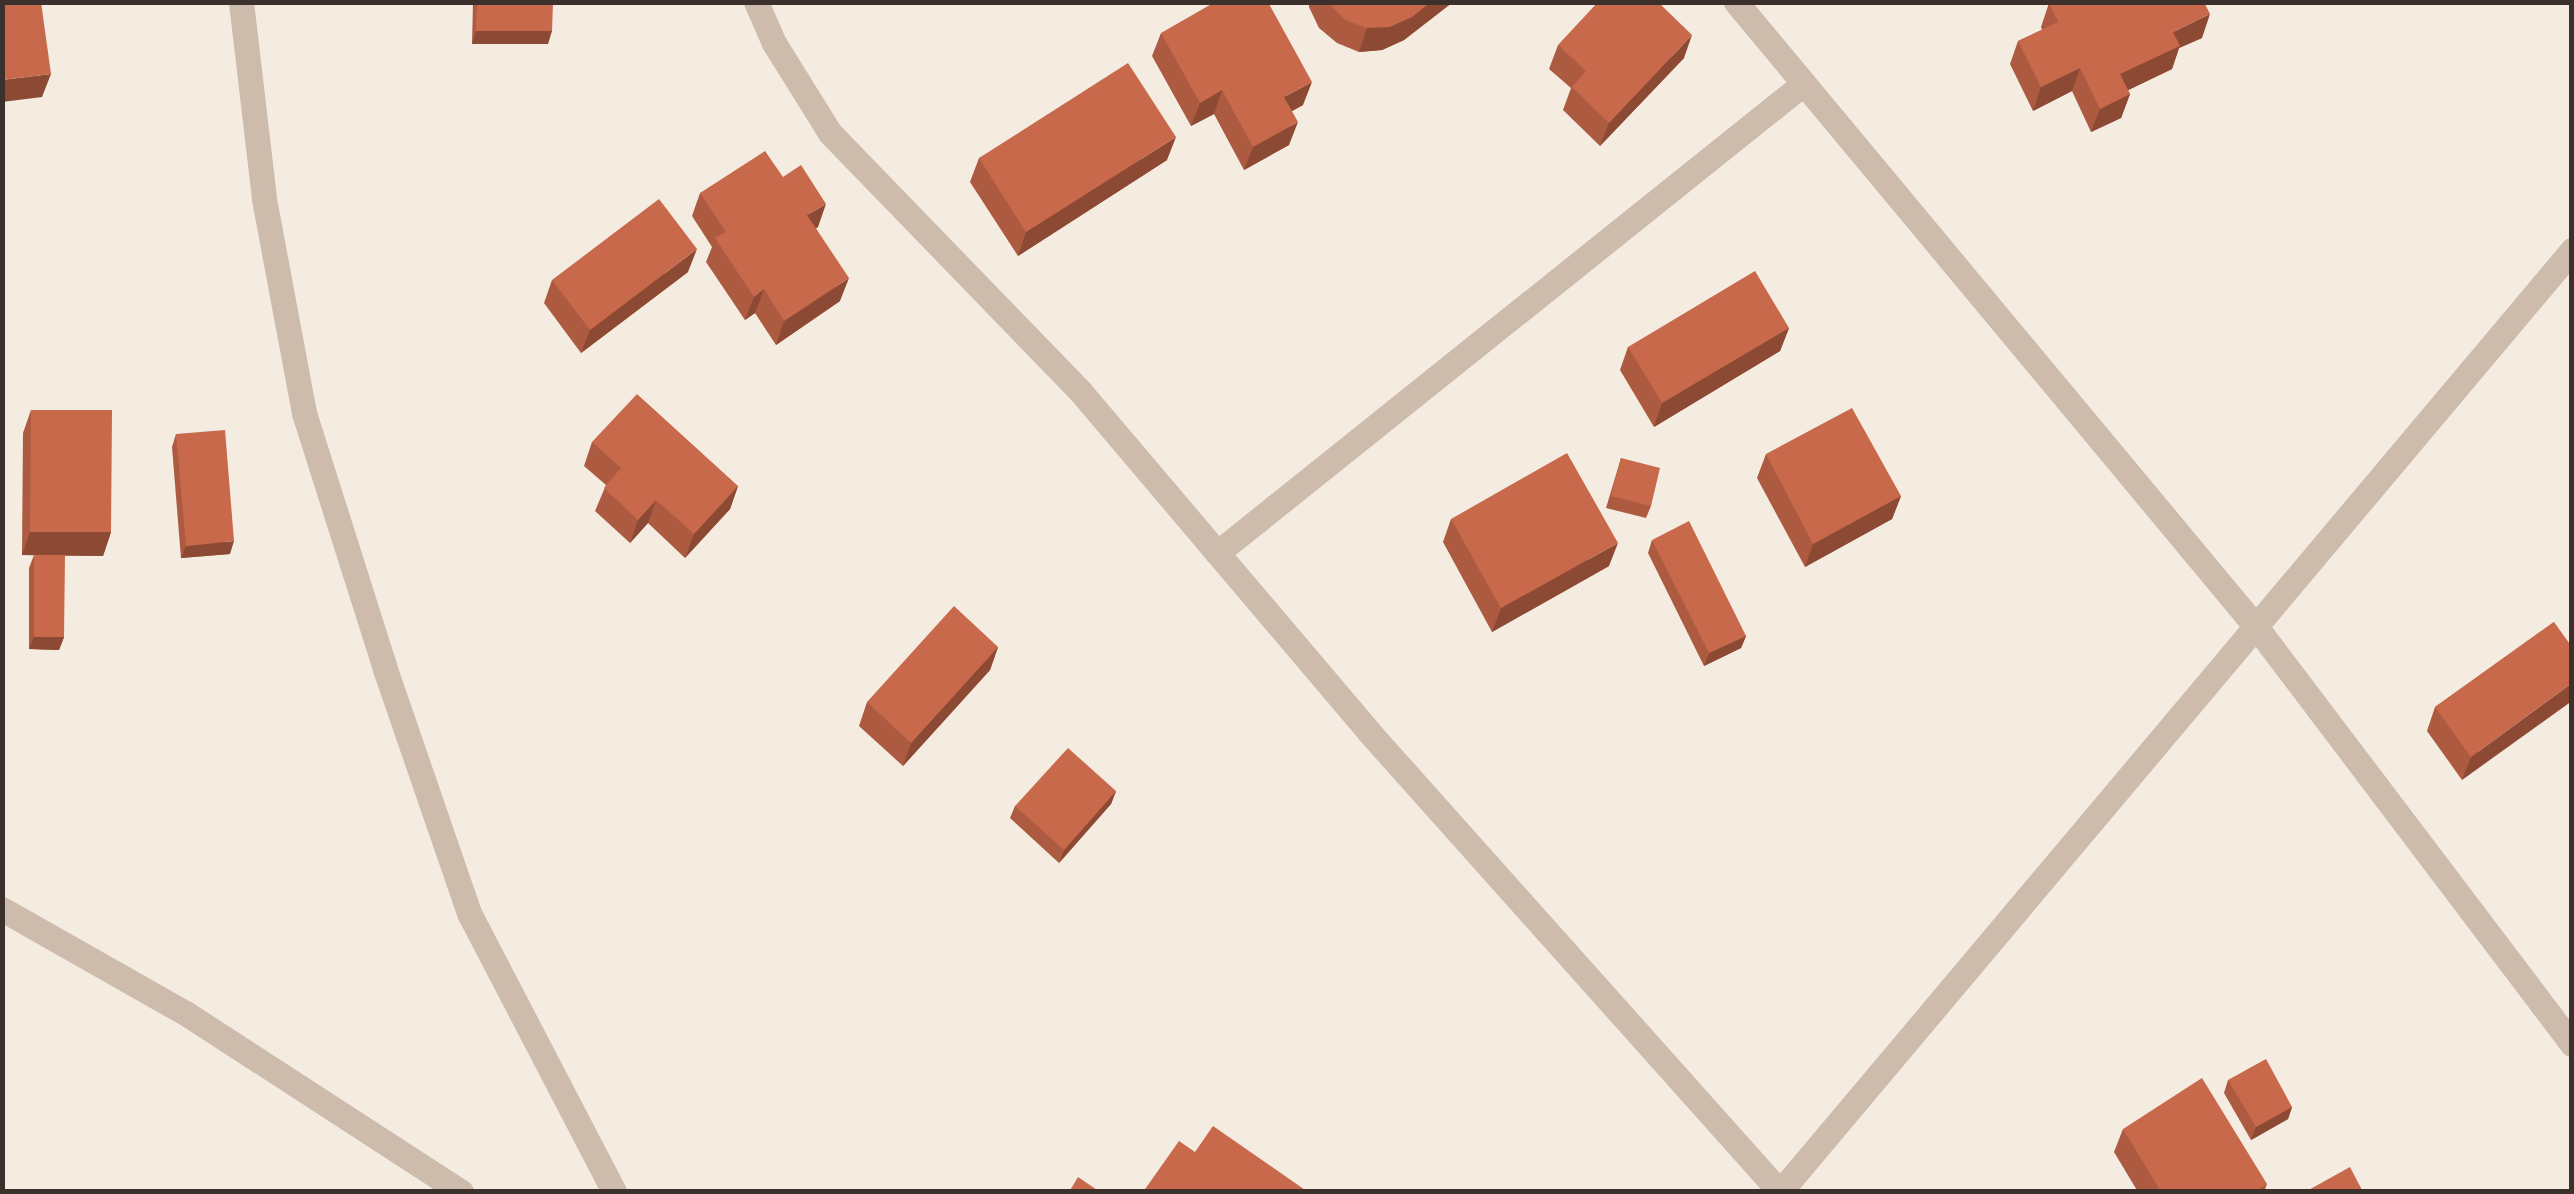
<!DOCTYPE html>
<style>
body{margin:0}
#map{position:relative;width:2574px;height:1194px;overflow:hidden;background:#f4ebe1;font-family:"DejaVu Sans",sans-serif}
div>[style]{position:absolute}
.minor>*{height:25px;margin:-12.5px;padding:0 12.5px;transform-origin:12.5px;border-radius:12.5px;background:#cdbbac}
.tertiary>*{height:25px;margin:-12.5px;padding:0 12.5px;transform-origin:12.5px;border-radius:12.5px;background:#cdbbac}
.wall>*{inset:0;background:#ac5a40}
.shaded-wall>*{inset:0;background:#8c4a34}
.building>*{inset:0;background:#c8694b}
span{translate:-50% -50%;white-space:nowrap;text-align:center;line-height:1.15;-webkit-text-stroke:10px #fbf5ee;paint-order:stroke}
.frame{position:absolute;inset:0;border:5px solid #3b302b;pointer-events:none}
</style>
<div id="map">
<div class="minor">
<i style="left:241px;top:2px;width:198px;rotate:83.3deg"></i>
<i style="left:264px;top:199px;width:218px;rotate:79.4deg"></i>
<i style="left:304px;top:413px;width:269px;rotate:72.4deg"></i>
<i style="left:385px;top:669px;width:258px;rotate:71deg"></i>
<i style="left:469px;top:913px;width:314px;rotate:62.5deg"></i>
<i style="left:756px;top:2px;width:45px;rotate:66.3deg"></i>
<i style="left:774px;top:43px;width:106px;rotate:58.1deg"></i>
<i style="left:830px;top:133px;width:359px;rotate:45.9deg"></i>
<i style="left:1080px;top:391px;width:447px;rotate:49.7deg"></i>
<i style="left:1369px;top:732px;width:617px;rotate:48.22deg"></i>
<i style="left:1736px;top:2px;width:814px;rotate:50.23deg"></i>
<i style="left:2257px;top:628px;width:522px;rotate:52.87deg"></i>
<i style="left:1217px;top:553px;width:751px;rotate:-38.67deg"></i>
<i style="left:2px;top:909px;width:213px;rotate:29.6deg"></i>
<i style="left:187px;top:1014px;width:327px;rotate:33deg"></i>
</div>
<div class="tertiary">
<i style="left:1780px;top:1192px;width:1231px;rotate:-49.94deg"></i>
</div>
<div class="wall">
<i style="clip-path:polygon(473px 2px,477px 2px,548px 44px,472px 44px)"></i>
<i style="clip-path:polygon(1309px 2px,1453px 2px,1404px 40px,1382px 50px,1359px 52px,1337px 43px,1319px 28px,1309px 7px)"></i>
<i style="clip-path:polygon(2049px 3px,2202px 38px,2179px 48px,2172px 69px,2128px 90px,2130px 94px,2121px 118px,2091px 132px,2072px 91px,2033px 111px,2010px 64px,2018px 41px,2042px 30px,2041px 27px)"></i>
<i style="clip-path:polygon(1161px 33px,1303px 105px,1292px 111px,1289px 145px,1244px 170px,1214px 114px,1191px 126px,1152px 56px)"></i>
<i style="clip-path:polygon(1558px 45px,1684px 58px,1600px 146px,1563px 110px,1571px 88px,1549px 69px)"></i>
<i style="clip-path:polygon(979px 158px,1167px 160px,1018px 256px,970px 182px)"></i>
<i style="clip-path:polygon(783px 177px,818px 227px,816px 228px,840px 301px,776px 345px,755px 313px,745px 320px,706px 262px,712px 247px,692px 216px,700px 193px)"></i>
<i style="clip-path:polygon(688px 272px,581px 353px,544px 303px,552px 280px)"></i>
<i style="clip-path:polygon(1789px 328px,1780px 351px,1654px 427px,1620px 370px,1628px 347px)"></i>
<i style="clip-path:polygon(31px 410px,111px 532px,103px 556px,22px 555px,23px 433px)"></i>
<i style="clip-path:polygon(176px 434px,230px 554px,181px 558px,172px 447px)"></i>
<i style="clip-path:polygon(592px 442px,738px 486px,730px 509px,685px 558px,648px 523px,630px 543px,595px 511px,606px 485px,584px 466px)"></i>
<i style="clip-path:polygon(1766px 454px,1901px 496px,1892px 519px,1805px 567px,1757px 478px)"></i>
<i style="clip-path:polygon(1621px 458px,1651px 506px,1646px 518px,1606px 508px)"></i>
<i style="clip-path:polygon(1451px 519px,1609px 566px,1492px 632px,1443px 542px)"></i>
<i style="clip-path:polygon(1652px 540px,1746px 636px,1741px 648px,1704px 666px,1648px 553px)"></i>
<i style="clip-path:polygon(34px 555px,64px 637px,59px 650px,29px 649px,29px 568px)"></i>
<i style="clip-path:polygon(2554px 622px,2462px 780px,2427px 731px,2435px 707px)"></i>
<i style="clip-path:polygon(998px 647px,990px 670px,903px 766px,859px 726px,867px 702px)"></i>
<i style="clip-path:polygon(1116px 791px,1111px 804px,1059px 863px,1010px 818px,1015px 806px)"></i>
<i style="clip-path:polygon(2228px 1080px,2292px 1107px,2288px 1119px,2251px 1140px,2224px 1093px)"></i>
<i style="clip-path:polygon(2123px 1129px,2267px 1184px,2264px 1192px,2138px 1192px,2114px 1152px)"></i>
</div>
<div class="shaded-wall">
<i style="clip-path:polygon(1431px 2px,1453px 2px,1404px 40px,1382px 50px,1359px 52px,1367px 28px)"></i>
<i style="clip-path:polygon(2210px 14px,2202px 38px,2179px 48px,2172px 69px,2112px 98px,2120px 74px,2173px 32px)"></i>
<i style="clip-path:polygon(476px 31px,552px 31px,548px 44px,472px 44px)"></i>
<i style="clip-path:polygon(1692px 35px,1684px 58px,1600px 146px,1609px 123px)"></i>
<i style="clip-path:polygon(2080px 68px,2072px 91px,2033px 111px,2041px 87px)"></i>
<i style="clip-path:polygon(51px 74px,42px 97px,2px 102px,2px 80px)"></i>
<i style="clip-path:polygon(1312px 82px,1303px 105px,1276px 120px,1284px 97px)"></i>
<i style="clip-path:polygon(1222px 90px,1214px 114px,1191px 126px,1200px 103px)"></i>
<i style="clip-path:polygon(2130px 94px,2121px 118px,2091px 132px,2100px 109px)"></i>
<i style="clip-path:polygon(1298px 122px,1289px 145px,1244px 170px,1253px 147px)"></i>
<i style="clip-path:polygon(1176px 137px,1167px 160px,1018px 256px,1026px 232px)"></i>
<i style="clip-path:polygon(826px 204px,818px 227px,799px 238px,807px 215px)"></i>
<i style="clip-path:polygon(697px 249px,688px 272px,581px 353px,590px 330px)"></i>
<i style="clip-path:polygon(849px 278px,840px 301px,776px 345px,784px 321px)"></i>
<i style="clip-path:polygon(764px 289px,755px 313px,745px 320px,754px 297px)"></i>
<i style="clip-path:polygon(1789px 328px,1780px 351px,1654px 427px,1662px 403px)"></i>
<i style="clip-path:polygon(738px 486px,730px 509px,685px 558px,694px 534px)"></i>
<i style="clip-path:polygon(1901px 496px,1892px 519px,1805px 567px,1813px 544px)"></i>
<i style="clip-path:polygon(656px 500px,648px 523px,630px 543px,638px 520px)"></i>
<i style="clip-path:polygon(30px 532px,111px 532px,103px 556px,22px 555px)"></i>
<i style="clip-path:polygon(234px 541px,230px 554px,181px 558px,186px 546px)"></i>
<i style="clip-path:polygon(1618px 543px,1609px 566px,1492px 632px,1501px 608px)"></i>
<i style="clip-path:polygon(1746px 636px,1741px 648px,1704px 666px,1709px 653px)"></i>
<i style="clip-path:polygon(34px 637px,64px 637px,59px 650px,29px 649px)"></i>
<i style="clip-path:polygon(998px 647px,990px 670px,903px 766px,911px 743px)"></i>
<i style="clip-path:polygon(2572px 683px,2572px 701px,2462px 780px,2471px 757px)"></i>
<i style="clip-path:polygon(1116px 791px,1111px 804px,1059px 863px,1064px 850px)"></i>
<i style="clip-path:polygon(2292px 1107px,2288px 1119px,2251px 1140px,2256px 1127px)"></i>
</div>
<div class="building">
<i style="clip-path:polygon(2px 2px,41px 2px,51px 74px,2px 80px)"></i>
<i style="clip-path:polygon(477px 2px,553px 2px,552px 31px,476px 31px)"></i>
<i style="clip-path:polygon(1215px 2px,1268px 2px,1312px 82px,1284px 97px,1298px 122px,1253px 147px,1222px 90px,1200px 103px,1161px 33px)"></i>
<i style="clip-path:polygon(1327px 2px,1431px 2px,1412px 17px,1390px 27px,1367px 28px,1345px 20px)"></i>
<i style="clip-path:polygon(1598px 2px,1658px 2px,1692px 35px,1609px 123px,1572px 87px,1586px 71px,1558px 45px)"></i>
<i style="clip-path:polygon(2051px 2px,2204px 2px,2210px 14px,2173px 32px,2180px 46px,2120px 74px,2130px 94px,2100px 109px,2080px 68px,2041px 87px,2018px 41px,2058px 22px,2049px 3px)"></i>
<i style="clip-path:polygon(1128px 63px,1176px 137px,1026px 232px,979px 158px)"></i>
<i style="clip-path:polygon(765px 151px,783px 177px,801px 165px,826px 204px,807px 215px,849px 278px,784px 321px,764px 289px,754px 297px,715px 238px,726px 232px,700px 193px)"></i>
<i style="clip-path:polygon(659px 199px,697px 249px,590px 330px,552px 280px)"></i>
<i style="clip-path:polygon(1755px 271px,1789px 328px,1662px 403px,1628px 347px)"></i>
<i style="clip-path:polygon(637px 394px,738px 486px,694px 534px,656px 500px,638px 520px,604px 488px,621px 468px,592px 442px)"></i>
<i style="clip-path:polygon(1852px 408px,1901px 496px,1813px 544px,1766px 454px)"></i>
<i style="clip-path:polygon(31px 410px,112px 410px,111px 532px,30px 532px)"></i>
<i style="clip-path:polygon(225px 430px,234px 541px,186px 546px,176px 434px)"></i>
<i style="clip-path:polygon(1567px 453px,1618px 543px,1501px 608px,1451px 519px)"></i>
<i style="clip-path:polygon(1621px 458px,1660px 468px,1651px 506px,1611px 496px)"></i>
<i style="clip-path:polygon(1689px 521px,1746px 636px,1709px 653px,1652px 540px)"></i>
<i style="clip-path:polygon(34px 555px,65px 555px,64px 637px,34px 637px)"></i>
<i style="clip-path:polygon(954px 606px,998px 647px,911px 743px,867px 702px)"></i>
<i style="clip-path:polygon(2554px 622px,2572px 647px,2572px 683px,2471px 757px,2435px 707px)"></i>
<i style="clip-path:polygon(1068px 748px,1116px 791px,1064px 850px,1015px 806px)"></i>
<i style="clip-path:polygon(2266px 1059px,2292px 1107px,2256px 1127px,2228px 1080px)"></i>
<i style="clip-path:polygon(2202px 1078px,2267px 1184px,2255px 1192px,2161px 1192px,2123px 1129px)"></i>
<i style="clip-path:polygon(1213px 1126px,1308px 1192px,1143px 1192px,1179px 1141px,1195px 1152px)"></i>
<i style="clip-path:polygon(2350px 1167px,2363px 1192px,2305px 1192px)"></i>
<i style="clip-path:polygon(1078px 1177px,1100px 1192px,1069px 1192px)"></i>
</div>
<div class="frame"></div>
</div>
